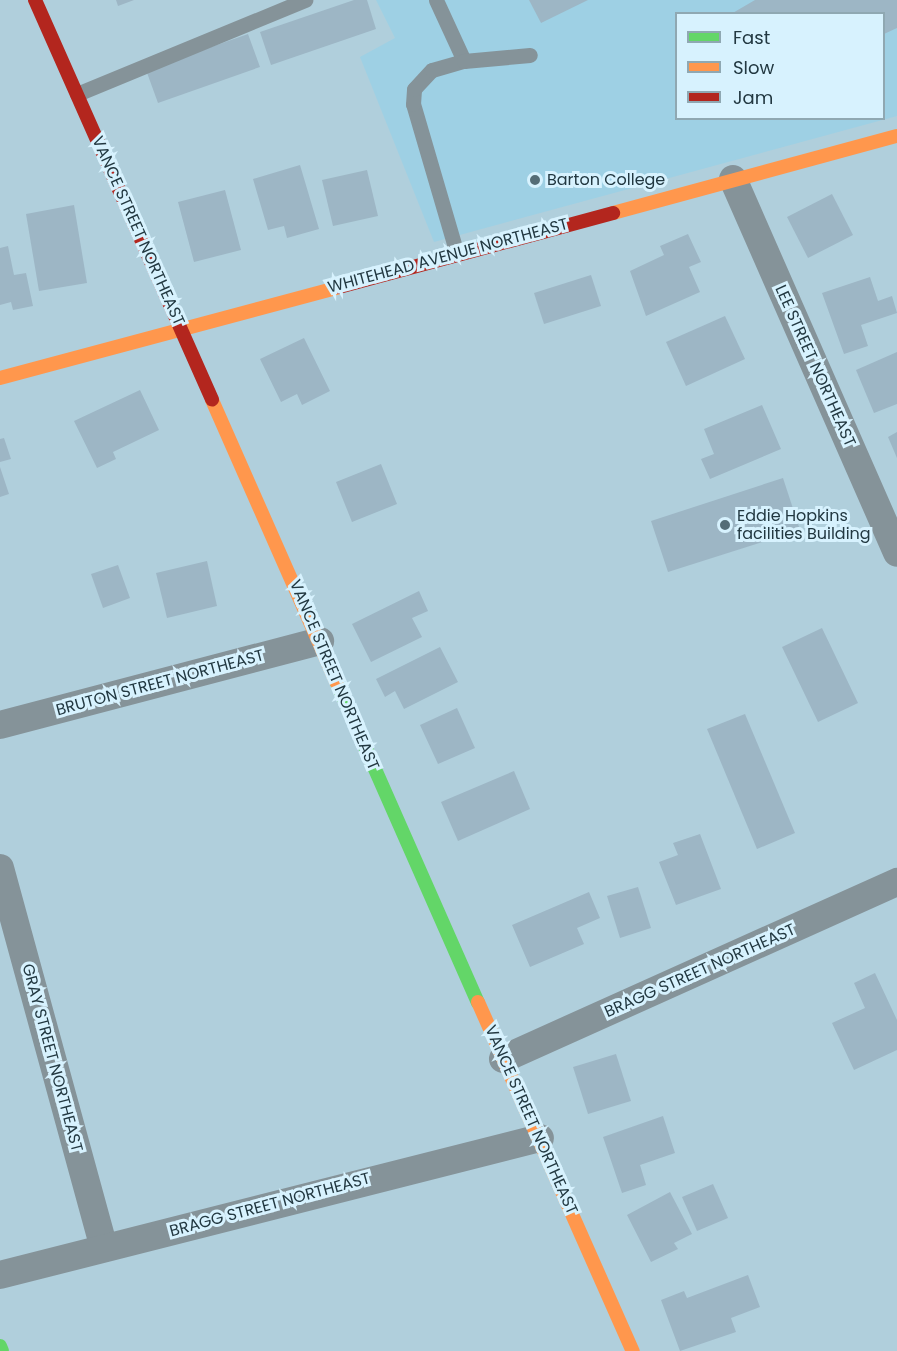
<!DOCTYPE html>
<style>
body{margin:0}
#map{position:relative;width:897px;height:1351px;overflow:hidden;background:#b0cfdc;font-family:Poppins,sans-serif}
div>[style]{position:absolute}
.built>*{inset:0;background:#9ed0e4}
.building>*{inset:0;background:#9db6c5}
.lane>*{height:15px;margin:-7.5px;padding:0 7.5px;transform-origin:7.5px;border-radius:7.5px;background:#859399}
.street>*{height:28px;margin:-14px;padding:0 14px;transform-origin:14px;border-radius:14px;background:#859399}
.fast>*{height:14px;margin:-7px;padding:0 7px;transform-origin:7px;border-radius:7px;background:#63d668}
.slow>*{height:14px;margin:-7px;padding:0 7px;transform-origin:7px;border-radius:7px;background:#ff974d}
.jam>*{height:14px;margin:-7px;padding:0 7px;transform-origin:7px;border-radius:7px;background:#b3261e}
.dots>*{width:16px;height:16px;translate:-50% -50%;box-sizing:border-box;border:3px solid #d7f2fe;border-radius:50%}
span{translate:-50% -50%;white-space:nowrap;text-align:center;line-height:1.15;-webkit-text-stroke:6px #d7f2fe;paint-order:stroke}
.poi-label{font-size:16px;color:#223841}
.left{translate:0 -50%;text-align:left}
.street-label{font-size:16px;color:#223841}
.legend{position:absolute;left:675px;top:12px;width:210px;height:108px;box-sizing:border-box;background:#d7f2fe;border:2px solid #8fa8b2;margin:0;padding:8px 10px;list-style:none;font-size:18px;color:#223841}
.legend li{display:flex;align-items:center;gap:12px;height:30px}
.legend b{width:30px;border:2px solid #8fa8b2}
</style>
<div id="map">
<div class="built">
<i style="clip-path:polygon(evenodd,376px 0,897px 0,897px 116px,434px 242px,360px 57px,395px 38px,376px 0,676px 14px,884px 14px,884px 118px,676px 118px,676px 14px)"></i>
</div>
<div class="building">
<i style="clip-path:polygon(116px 0,134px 0,118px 6px)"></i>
<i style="clip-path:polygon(354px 0,367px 0,376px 29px,271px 65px,260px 32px)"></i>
<i style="clip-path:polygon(529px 0,588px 0,541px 23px)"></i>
<i style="clip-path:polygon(755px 0,897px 0,897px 28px,884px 34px,884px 14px,731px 14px)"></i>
<i style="clip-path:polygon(248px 34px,260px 67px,158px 103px,146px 70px)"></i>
<i style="clip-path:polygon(300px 165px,319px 229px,287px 238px,284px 226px,268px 230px,253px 179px)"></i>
<i style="clip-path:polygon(367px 170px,378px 216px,333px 226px,322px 180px)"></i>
<i style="clip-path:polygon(225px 190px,241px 250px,194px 262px,178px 202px)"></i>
<i style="clip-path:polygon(832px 194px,853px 235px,808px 258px,787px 217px)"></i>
<i style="clip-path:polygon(74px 205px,87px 283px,39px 291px,26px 214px)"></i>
<i style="clip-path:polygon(688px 234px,701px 262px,689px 267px,700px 292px,646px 316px,630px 271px,664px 255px,660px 246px)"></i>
<i style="clip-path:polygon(8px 246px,14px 275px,26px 273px,33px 306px,13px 310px,11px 302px,0 305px,0 248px)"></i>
<i style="clip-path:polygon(591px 275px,601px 306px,544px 324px,534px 293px)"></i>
<i style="clip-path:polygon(870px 277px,878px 301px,892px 296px,897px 313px,861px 325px,868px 346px,844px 354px,822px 293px)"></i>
<i style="clip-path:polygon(725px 316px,745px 359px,686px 386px,666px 342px)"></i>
<i style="clip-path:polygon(304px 338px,330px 391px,302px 405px,297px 394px,281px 402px,260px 359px)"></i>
<i style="clip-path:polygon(897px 352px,897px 404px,874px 413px,856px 370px)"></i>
<i style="clip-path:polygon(140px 390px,159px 430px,113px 452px,116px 459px,97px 468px,74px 421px)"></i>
<i style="clip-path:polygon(762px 405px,781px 449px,710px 479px,701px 459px,714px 454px,704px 429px)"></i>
<i style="clip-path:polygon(897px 432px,897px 458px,888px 437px)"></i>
<i style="clip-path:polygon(4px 438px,11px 459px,0 462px,0 439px)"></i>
<i style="clip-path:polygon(381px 464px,397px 504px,352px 522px,336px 482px)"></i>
<i style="clip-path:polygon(0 467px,9px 494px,0 497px)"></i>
<i style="clip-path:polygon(783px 478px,800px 530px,668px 572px,651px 521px)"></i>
<i style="clip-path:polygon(207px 561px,217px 606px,167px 618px,156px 573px)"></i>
<i style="clip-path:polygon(118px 565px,130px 598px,103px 608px,91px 574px)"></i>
<i style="clip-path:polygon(419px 591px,428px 611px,412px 618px,422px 637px,371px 662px,352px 624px)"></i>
<i style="clip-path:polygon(822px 628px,858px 703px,818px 722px,782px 647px)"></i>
<i style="clip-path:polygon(440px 647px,458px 682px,404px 709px,395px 691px,385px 697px,376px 679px)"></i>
<i style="clip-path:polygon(457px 708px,475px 748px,438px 764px,420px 725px)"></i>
<i style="clip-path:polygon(745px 714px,795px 833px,757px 849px,707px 729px)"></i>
<i style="clip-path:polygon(514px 771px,530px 809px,458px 841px,441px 802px)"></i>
<i style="clip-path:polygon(700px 834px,721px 889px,676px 905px,659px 862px,678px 855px,673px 843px)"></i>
<i style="clip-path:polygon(638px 887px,651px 928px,620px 938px,607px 896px)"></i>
<i style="clip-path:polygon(589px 892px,600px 918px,577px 928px,584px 944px,530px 967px,512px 925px)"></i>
<i style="clip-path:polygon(875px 973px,897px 1020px,897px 1050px,854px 1070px,832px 1023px,865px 1008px,854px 983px)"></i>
<i style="clip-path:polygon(616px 1054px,631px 1101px,588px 1114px,573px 1067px)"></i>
<i style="clip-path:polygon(663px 1116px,675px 1153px,640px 1165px,646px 1185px,622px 1193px,603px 1137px)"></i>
<i style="clip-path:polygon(713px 1184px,728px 1218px,697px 1231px,682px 1197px)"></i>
<i style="clip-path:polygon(670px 1192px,692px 1234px,674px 1243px,678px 1249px,651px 1262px,627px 1215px)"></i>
<i style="clip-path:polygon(748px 1275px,760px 1307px,731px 1318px,736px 1332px,680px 1351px,661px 1300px,684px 1291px,687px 1298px)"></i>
</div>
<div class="lane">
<i style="left:436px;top:0;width:67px;rotate:65.3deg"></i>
<i style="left:77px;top:94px;width:247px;rotate:-22.4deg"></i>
<i style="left:457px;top:254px;width:156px;rotate:-106.3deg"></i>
<i style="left:413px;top:104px;width:15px;rotate:-86deg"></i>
<i style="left:414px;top:89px;width:26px;rotate:-47deg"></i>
<i style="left:432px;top:70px;width:33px;rotate:-16deg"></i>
<i style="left:464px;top:61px;width:66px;rotate:-5.2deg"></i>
</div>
<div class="street">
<i style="left:733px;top:179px;width:408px;rotate:66.3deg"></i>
<i style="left:0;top:725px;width:331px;rotate:-14.7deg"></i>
<i style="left:0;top:868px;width:394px;rotate:74.7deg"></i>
<i style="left:503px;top:1059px;width:432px;rotate:-24.2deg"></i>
<i style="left:0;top:1275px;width:557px;rotate:-14.24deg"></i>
</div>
<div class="fast">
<i style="left:337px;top:683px;width:349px;rotate:66.2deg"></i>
<i style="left:0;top:1346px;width:5px;rotate:68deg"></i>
</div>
<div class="slow">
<i style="left:613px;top:213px;width:294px;rotate:-15.2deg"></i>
<i style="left:0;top:378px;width:351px;rotate:-15deg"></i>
<i style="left:212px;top:400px;width:309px;rotate:66.2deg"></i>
<i style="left:478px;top:1002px;width:382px;rotate:66.1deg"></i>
</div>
<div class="jam">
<i style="left:35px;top:0;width:437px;rotate:66.1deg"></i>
<i style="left:339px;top:287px;width:284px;rotate:-15.1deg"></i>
</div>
<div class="dots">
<i style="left:535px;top:180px;background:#546d77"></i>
<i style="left:725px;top:525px;background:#546d77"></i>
</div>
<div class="poi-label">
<span class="left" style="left:547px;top:180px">Barton College</span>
<span class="left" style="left:737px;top:525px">Eddie Hopkins<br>facilities Building</span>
</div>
<div class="street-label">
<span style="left:138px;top:231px;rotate:66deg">VANCE STREET NORTHEAST</span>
<span style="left:448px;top:256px;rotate:-15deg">WHITEHEAD AVENUE NORTHEAST</span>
<span style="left:815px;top:366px;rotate:66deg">LEE STREET NORTHEAST</span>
<span style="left:334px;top:675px;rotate:67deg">VANCE STREET NORTHEAST</span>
<span style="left:160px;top:683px;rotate:-15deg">BRUTON STREET NORTHEAST</span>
<span style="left:700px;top:971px;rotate:-24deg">BRAGG STREET NORTHEAST</span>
<span style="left:52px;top:1058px;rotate:75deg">GRAY STREET NORTHEAST</span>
<span style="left:531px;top:1120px;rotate:66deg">VANCE STREET NORTHEAST</span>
<span style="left:270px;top:1205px;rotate:-15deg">BRAGG STREET NORTHEAST</span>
</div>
<ul class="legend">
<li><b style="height:8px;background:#63d668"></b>Fast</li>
<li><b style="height:8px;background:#ff974d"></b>Slow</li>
<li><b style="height:8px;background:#b3261e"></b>Jam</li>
</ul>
</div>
